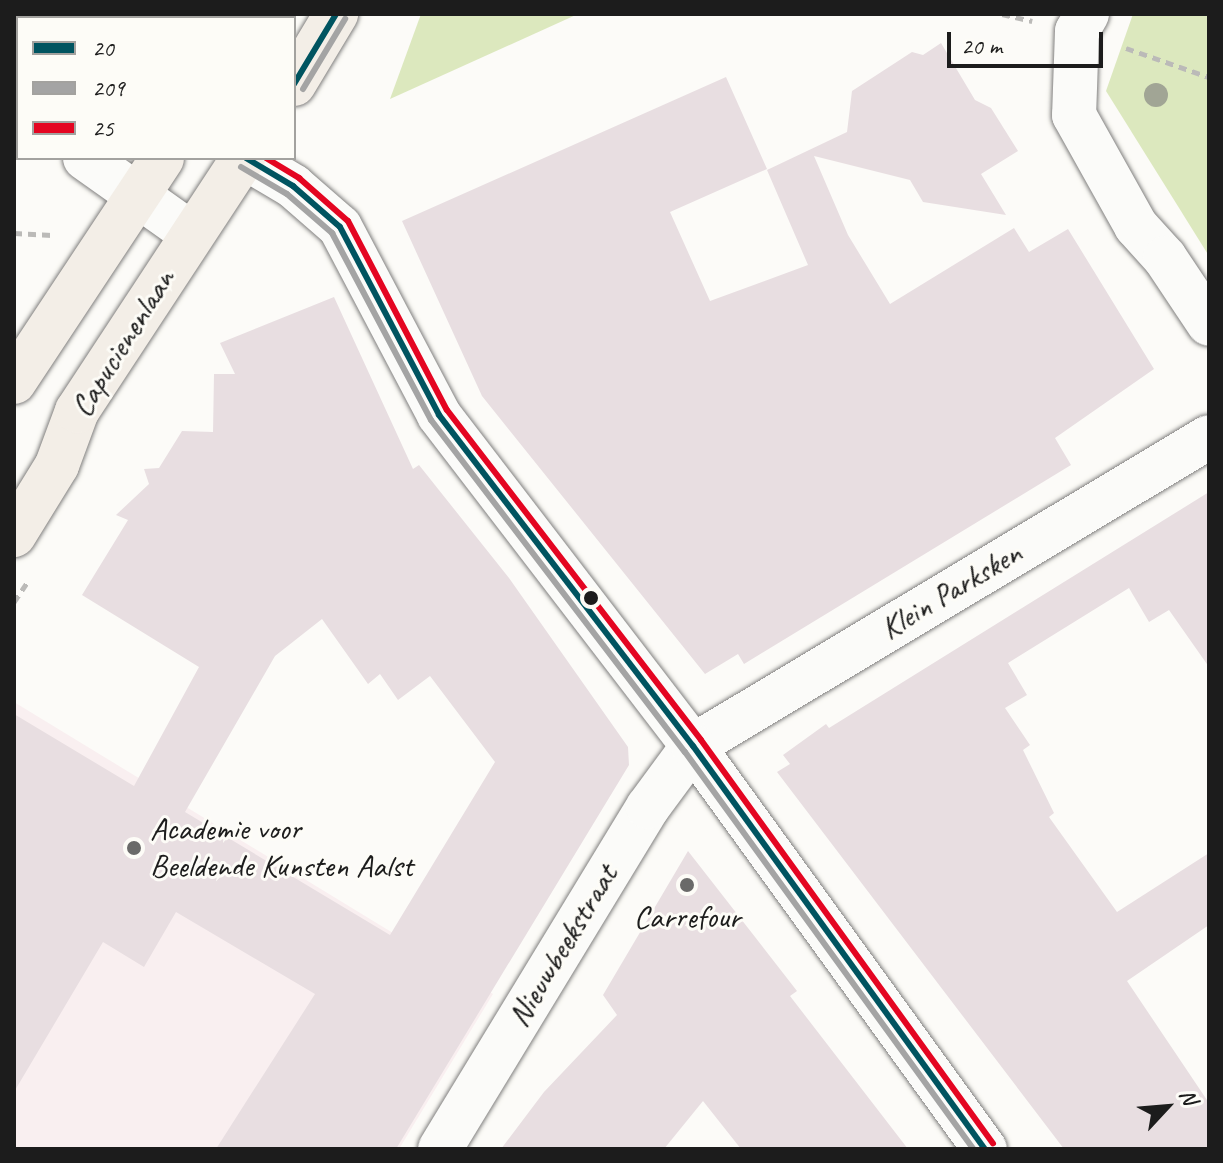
<!DOCTYPE html>
<style>
body{margin:0}
#map{position:relative;width:1223px;height:1163px;overflow:hidden;background:#fcfbf8;font-family:Caveat,sans-serif}
div>[style]{position:absolute}
.built>*{inset:0;background:#f9eff0}
.green>*{inset:0;background:#dce8be}
.building>*{inset:0;background:#e8dee1}
.path>*{height:5px;margin-top:-2.5px;transform-origin:0;background:repeating-linear-gradient(90deg,#bbbab8 0 8px,transparent 0 14px)}
.roads{filter:drop-shadow(0 0 2px #81807f) drop-shadow(0 0 2px #81807f)}
.street>*{height:44px;margin:-22px;padding:0 22px;transform-origin:22px;border-radius:22px;background:#fbfbf9}
.secondary>*{height:44px;margin:-22px;padding:0 22px;transform-origin:22px;border-radius:22px;background:#fbfbf9}
.primary>*{height:44px;margin:-22px;padding:0 22px;transform-origin:22px;border-radius:22px;background:#f3eee7}
.bus-1>*{height:6px;margin:-3px;padding:0 3px;transform-origin:3px;border-radius:3px;background:#005460}
.bus-2>*{height:6px;margin:-3px;padding:0 3px;transform-origin:3px;border-radius:3px;background:#a4a4a4}
.bus-3>*{height:6px;margin:-3px;padding:0 3px;transform-origin:3px;border-radius:3px;background:#e40521}
.trees>*{width:24px;height:24px;margin:-12px;border-radius:50%;background:#a1a595}
.dots>*{width:22px;height:22px;translate:-50% -50%;box-sizing:border-box;border:4px solid #fdfcf7;border-radius:50%}
span{translate:-50% -50%;white-space:nowrap;text-align:center;line-height:1.15;-webkit-text-stroke:6px #fdfcf7;paint-order:stroke}
.street-label{font-size:32px;color:#1c1c1c}
.poi-label{font-size:32px;color:#1c1c1c}
.left{translate:0 -50%;text-align:left}
.frame{position:absolute;inset:0;border:16px solid #1c1c1c;pointer-events:none}
.legend{position:absolute;left:16px;top:16px;width:280px;height:144px;box-sizing:border-box;background:#fdfcf7;border:2px solid #a3a29f;margin:0;padding:10px 14px;list-style:none;font-size:24px;color:#1c1c1c}
.legend li{display:flex;align-items:center;gap:16px;height:40px}
.legend b{width:40px;border:2px solid #a3a29f}
.north{position:absolute;left:1127px;top:1067px;width:80px;height:80px;-webkit-text-stroke:6px #fdfcf7;paint-order:stroke;rotate:64deg;font-size:22px;font-weight:700;line-height:32px;text-align:center;color:#1c1c1c}
.north::after{content:'';display:block;margin:auto;width:28px;height:36px;background:#1c1c1c;clip-path:polygon(50% 0,100% 100%,50% 72%,0 100%)}
.scale{position:absolute;left:947px;top:32px;width:156px;height:36px;box-sizing:border-box;border:4px solid #1c1c1c;border-top:0;padding-left:10px;font-size:24px;line-height:28px;white-space:nowrap;color:#1c1c1c;-webkit-text-stroke:6px #fdfcf7;paint-order:stroke}
</style>
<div id="map">
<div class="built">
<i style="clip-path:polygon(14px 702px,493px 994px,399px 1149px,14px 1149px)"></i>
</div>
<div class="green">
<i style="clip-path:polygon(421px 14px,578px 14px,390px 99px)"></i>
<i style="clip-path:polygon(1133px 14px,1209px 14px,1209px 256px,1106px 91px)"></i>
</div>
<div class="building">
<i style="clip-path:polygon(941px 43px,975px 100px,991px 108px,1018px 151px,981px 174px,1006px 215px,923px 202px,910px 180px,814px 156px,848px 235px,890px 304px,1014px 228px,1029px 252px,1068px 229px,1154px 369px,1055px 438px,1071px 465px,744px 664px,738px 654px,705px 674px,482px 396px,402px 221px,726px 77px,767px 169px,670px 212px,710px 301px,808px 265px,767px 170px,847px 132px,852px 91px,912px 52px,923px 55px)"></i>
<i style="clip-path:polygon(evenodd,334px 297px,413px 469px,419px 465px,509px 578px,628px 747px,629px 765px,396px 1149px,216px 1149px,315px 994px,176px 912px,144px 967px,103px 942px,14px 1092px,14px 714px,134px 786px,199px 667px,82px 595px,128px 520px,116px 515px,149px 484px,144px 469px,159px 468px,182px 431px,213px 432px,214px 374px,235px 374px,220px 343px,334px 297px,322px 619px,368px 684px,380px 674px,398px 700px,430px 676px,495px 762px,390px 935px,185px 812px,275px 656px,322px 619px)"></i>
<i style="clip-path:polygon(1209px 492px,1209px 667px,1169px 610px,1149px 622px,1129px 588px,1008px 663px,1027px 695px,1005px 708px,1030px 745px,1023px 750px,1054px 813px,1049px 817px,1117px 912px,1209px 853px,1209px 925px,1127px 981px,1209px 1103px,1209px 1149px,1064px 1149px,777px 772px,790px 764px,783px 755px,826px 724px,829px 728px)"></i>
<i style="clip-path:polygon(688px 851px,797px 991px,790px 996px,908px 1149px,741px 1149px,703px 1101px,664px 1149px,501px 1149px,544px 1092px,617px 1015px,603px 995px)"></i>
</div>
<div class="path">
<i style="left:1002px;top:14px;width:31px;rotate:13deg"></i>
<i style="left:204px;top:18px;width:4px;rotate:-63deg"></i>
<i style="left:1126px;top:48px;width:88px;rotate:19.3deg"></i>
<i style="left:14px;top:233px;width:38px;rotate:3deg"></i>
<i style="left:14px;top:602px;width:23px;rotate:-56deg"></i>
</div>
<div class="roads">
<div class="street">
<i style="left:1087px;top:14px;width:20px;rotate:120deg"></i>
<i style="left:1077px;top:31px;width:84px;rotate:92deg"></i>
<i style="left:1074px;top:115px;width:127px;rotate:60.8deg"></i>
<i style="left:1136px;top:226px;width:43px;rotate:47.8deg"></i>
<i style="left:1165px;top:258px;width:79px;rotate:56.3deg"></i>
<i style="left:14px;top:106px;width:5px;rotate:37deg"></i>
<i style="left:85px;top:158px;width:131px;rotate:35.4deg"></i>
<i style="left:440px;top:1149px;width:400px;rotate:-58.7deg"></i>
<i style="left:648px;top:807px;width:76px;rotate:-53.6deg"></i>
<i style="left:693px;top:746px;width:601px;rotate:-30.91deg"></i>
</div>
<div class="secondary">
<i style="left:246px;top:158px;width:55px;rotate:30.8deg"></i>
<i style="left:293px;top:186px;width:62px;rotate:41.1deg"></i>
<i style="left:340px;top:227px;width:212px;rotate:62.2deg"></i>
<i style="left:439px;top:415px;width:417px;rotate:52.5deg"></i>
<i style="left:693px;top:746px;width:498px;rotate:54.1deg"></i>
</div>
<div class="primary">
<i style="left:259px;top:18px;width:5px;rotate:-53deg"></i>
<i style="left:294px;top:84px;width:82px;rotate:-59deg"></i>
<i style="left:14px;top:382px;width:268px;rotate:-56.5deg"></i>
<i style="left:14px;top:535px;width:82px;rotate:-58.4deg"></i>
<i style="left:57px;top:465px;width:58px;rotate:-69.7deg"></i>
<i style="left:77px;top:411px;width:303px;rotate:-56.7deg"></i>
</div>
</div>
<div class="bus-1">
<i style="left:294px;top:84px;width:82px;rotate:-59deg"></i>
<i style="left:246px;top:158px;width:55px;rotate:30.8deg"></i>
<i style="left:293px;top:186px;width:62px;rotate:41.1deg"></i>
<i style="left:340px;top:227px;width:212px;rotate:62.2deg"></i>
<i style="left:439px;top:415px;width:417px;rotate:52.5deg"></i>
<i style="left:693px;top:746px;width:498px;rotate:54.1deg"></i>
</div>
<div class="bus-2">
<i style="left:303px;top:89px;width:82px;rotate:-59deg"></i>
<i style="left:241px;top:167px;width:53px;rotate:30.4deg"></i>
<i style="left:287px;top:194px;width:60px;rotate:40.9deg"></i>
<i style="left:332px;top:233px;width:212px;rotate:62.1deg"></i>
<i style="left:431px;top:420px;width:418px;rotate:52.6deg"></i>
<i style="left:685px;top:752px;width:490px;rotate:54deg"></i>
</div>
<div class="bus-3">
<i style="left:266px;top:158px;width:39px;rotate:31deg"></i>
<i style="left:299px;top:178px;width:65px;rotate:41.3deg"></i>
<i style="left:348px;top:221px;width:213px;rotate:62.4deg"></i>
<i style="left:447px;top:410px;width:416px;rotate:52.4deg"></i>
<i style="left:701px;top:740px;width:498px;rotate:54.1deg"></i>
</div>
<div class="trees">
<i style="left:1156px;top:95px"></i>
</div>
<div class="dots">
<i style="left:591px;top:598px;background:#1c1c1c"></i>
<i style="left:134px;top:848px;background:#6a6a69"></i>
<i style="left:687px;top:885px;background:#6a6a69"></i>
</div>
<div class="street-label">
<span style="left:123px;top:343px;rotate:-58deg">Capucienenlaan</span>
<span style="left:951px;top:591px;rotate:-31deg">Klein Parksken</span>
<span style="left:563px;top:946px;rotate:-59deg">Nieuwbeekstraat</span>
</div>
<div class="poi-label">
<span class="left" style="left:150px;top:848px">Academie voor<br>Beeldende Kunsten Aalst</span>
<span style="left:687px;top:917px">Carrefour</span>
</div>
<div class="frame"></div>
<ul class="legend">
<li><b style="height:10px;background:#005460"></b>20</li>
<li><b style="height:10px;background:#a4a4a4"></b>209</li>
<li><b style="height:10px;background:#e40521"></b>25</li>
</ul>
<div class="north">N</div>
<div class="scale">20 m</div>
</div>
